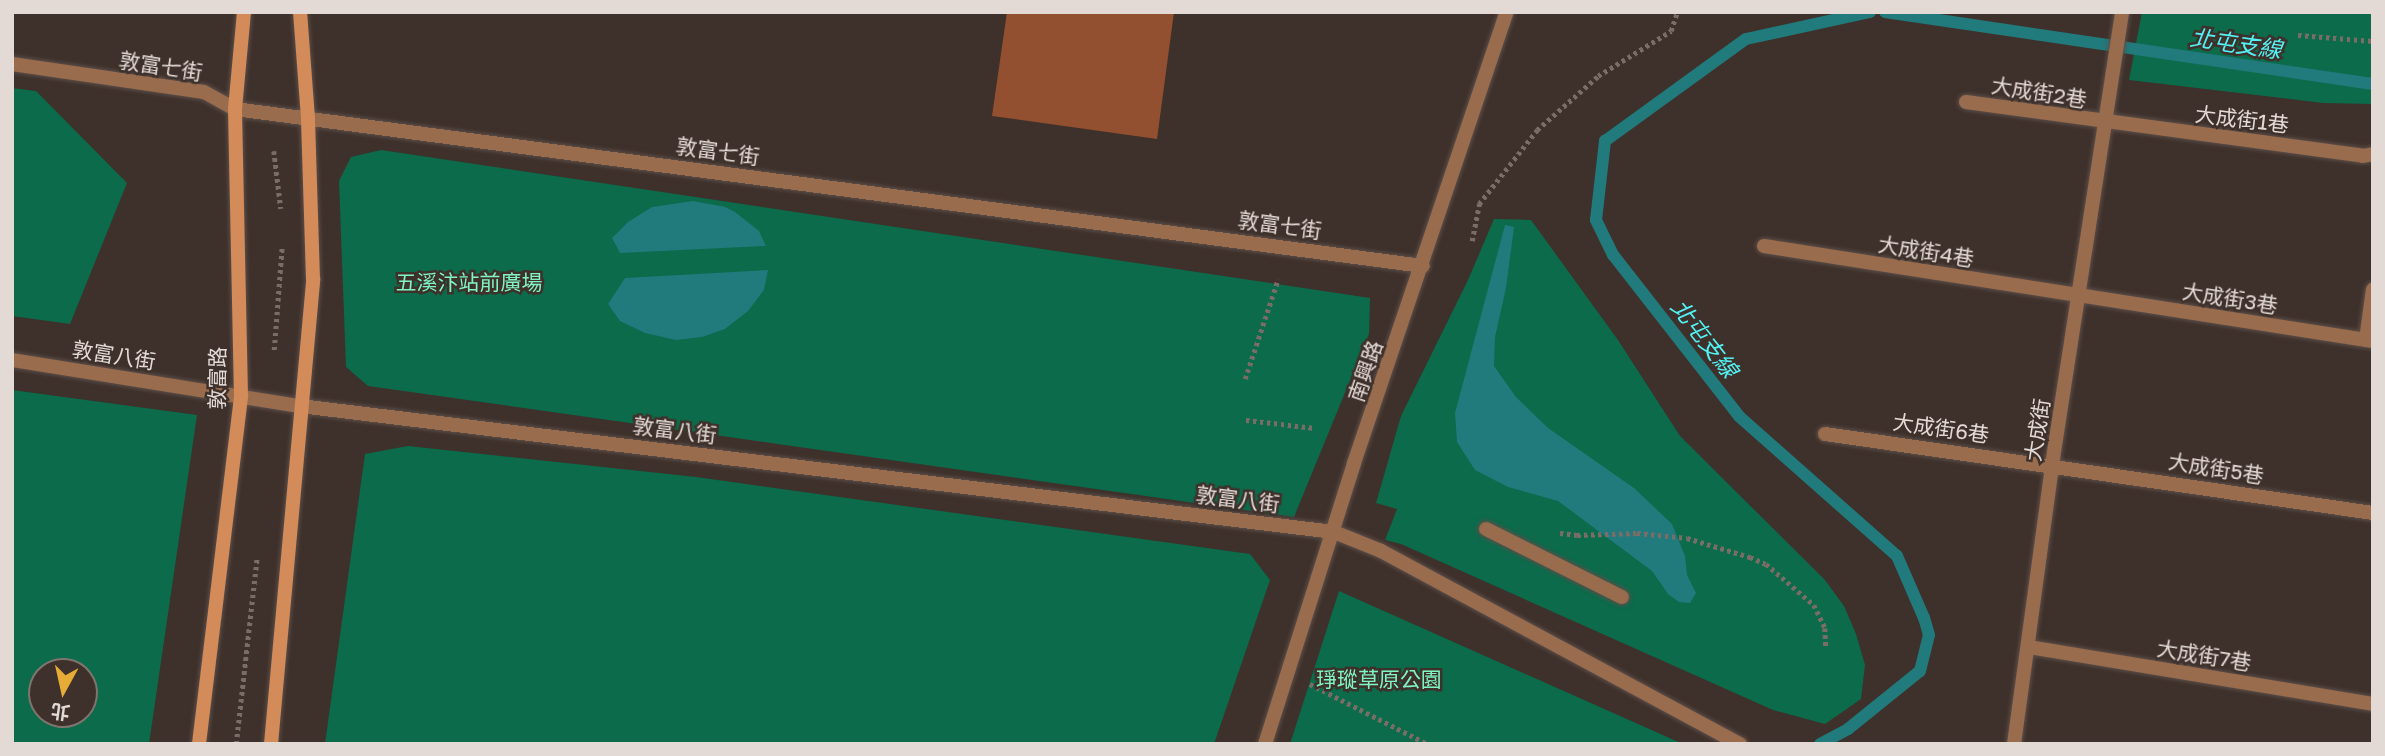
<!DOCTYPE html>
<meta charset="utf-8">
<style>
body{margin:0}
#map{position:relative;width:2385px;height:756px;overflow:hidden;background:#3e302a;font-family:"Golos Text","Noto Sans TC",sans-serif}
div>[style]{position:absolute}
.green>*{inset:0;background:#0b6b4b}
.water>*{inset:0;background:#217a7b}
.stream>*{height:12px;margin:-6px;padding:0 6px;transform-origin:6px;border-radius:6px;background:#217a7b}
.building>*{inset:0;background:#935030}
.path>*{height:4.5px;margin-top:-2.25px;transform-origin:0;background:repeating-linear-gradient(90deg,#7a6d68 0 3.5px,transparent 0 7px)}
.roads{filter:drop-shadow(0 0 2px #5c4e49) drop-shadow(0 0 2px #5c4e49)}
.lane>*{height:14px;margin:-7px;padding:0 7px;transform-origin:7px;border-radius:7px;background:#996c4e}
.street>*{height:14px;margin:-7px;padding:0 7px;transform-origin:7px;border-radius:7px;background:#996c4e}
.secondary>*{height:14px;margin:-7px;padding:0 7px;transform-origin:7px;border-radius:7px;background:#d28b59}
span{translate:-50% -50%;white-space:nowrap;text-align:center;line-height:1.15;-webkit-text-stroke:5px #3e302a;paint-order:stroke}
.street-label{font-size:21px;color:#e3d9d5}
.park-label{font-size:21px;color:#7ef5c2}
.water-label{font-size:23px;color:#52f2f4;font-style:italic}
.frame{position:absolute;inset:0;border:14px solid #e3d9d5;pointer-events:none}
.north{position:absolute;left:28px;top:658px;width:70px;height:70px;box-sizing:border-box;background:#3e302a;border:2px solid #80746e;border-radius:50%;rotate:188deg;font-size:19px;font-weight:700;line-height:28px;text-align:center;color:#e3d9d5}
.north::after{content:'';display:block;margin:auto;width:24px;height:32px;background:#e7ac37;clip-path:polygon(50% 0,100% 100%,50% 72%,0 100%)}
</style>
<div id="map">
<div class="green">
<i style="clip-path:polygon(2142px 12px,2373px 12px,2373px 104px,2323px 103px,2129px 80px)"></i>
<i style="clip-path:polygon(12px 88px,36px 91px,127px 183px,70px 324px,12px 316px)"></i>
<i style="clip-path:polygon(381px 150px,1370px 298px,1369px 334px,1294px 517px,368px 386px,346px 367px,339px 181px,351px 157px)"></i>
<i style="clip-path:polygon(1494px 219px,1531px 220px,1618px 340px,1680px 436px,1825px 580px,1844px 606px,1856px 634px,1865px 665px,1861px 699px,1825px 724px,1773px 710px,1401px 544px,1385px 540px,1397px 509px,1376px 503px,1401px 416px,1468px 280px)"></i>
<i style="clip-path:polygon(evenodd,12px 390px,197px 415px,149px 744px,12px 744px,12px 390px,42px 672px,84px 672px,84px 714px,42px 714px,42px 672px)"></i>
<i style="clip-path:polygon(408px 446px,696px 477px,1250px 554px,1270px 580px,1214px 744px,325px 744px,365px 454px)"></i>
<i style="clip-path:polygon(1339px 591px,1683px 744px,1290px 744px)"></i>
</div>
<div class="water">
<i style="clip-path:polygon(693px 201px,725px 207px,735px 212px,759px 231px,766px 246px,620px 253px,612px 238px,628px 222px,652px 207px)"></i>
<i style="clip-path:polygon(1505px 225px,1514px 227px,1506px 288px,1495px 337px,1494px 366px,1516px 397px,1548px 428px,1634px 488px,1672px 524px,1685px 556px,1687px 575px,1696px 593px,1690px 603px,1679px 602px,1668px 594px,1652px 571px,1558px 501px,1508px 487px,1475px 470px,1457px 442px,1455px 413px)"></i>
<i style="clip-path:polygon(768px 270px,764px 290px,748px 311px,725px 329px,702px 337px,676px 340px,645px 333px,620px 321px,608px 304px,625px 278px)"></i>
</div>
<div class="stream">
<i style="left:1885px;top:12px;width:493px;rotate:8.4deg"></i>
<i style="left:1820px;top:744px;width:32px;rotate:-28deg"></i>
<i style="left:1848px;top:729px;width:92px;rotate:-38.9deg"></i>
<i style="left:1920px;top:671px;width:37px;rotate:-76deg"></i>
<i style="left:1929px;top:635px;width:18px;rotate:-106deg"></i>
<i style="left:1924px;top:618px;width:68px;rotate:-113.5deg"></i>
<i style="left:1897px;top:556px;width:211px;rotate:-138.5deg"></i>
<i style="left:1739px;top:416px;width:204px;rotate:-128deg"></i>
<i style="left:1613px;top:255px;width:39px;rotate:-116deg"></i>
<i style="left:1596px;top:220px;width:80px;rotate:-83.5deg"></i>
<i style="left:1605px;top:141px;width:174px;rotate:-35.9deg"></i>
<i style="left:1746px;top:39px;width:127px;rotate:-12.3deg"></i>
</div>
<div class="building">
<i style="clip-path:polygon(1007px 12px,1174px 12px,1157px 139px,992px 116px)"></i>
</div>
<div class="path">
<i style="left:2298px;top:35px;width:75px;rotate:4.6deg"></i>
<i style="left:274px;top:151px;width:58px;rotate:83.1deg"></i>
<i style="left:1472px;top:241px;width:38px;rotate:-79deg"></i>
<i style="left:1479px;top:204px;width:94px;rotate:-51.9deg"></i>
<i style="left:1537px;top:130px;width:81px;rotate:-41.5deg"></i>
<i style="left:1598px;top:76px;width:86px;rotate:-31.7deg"></i>
<i style="left:1671px;top:31px;width:20px;rotate:-72deg"></i>
<i style="left:274px;top:350px;width:104px;rotate:-85.6deg"></i>
<i style="left:1245px;top:379px;width:105px;rotate:-71.7deg"></i>
<i style="left:1246px;top:420px;width:69px;rotate:6.6deg"></i>
<i style="left:1560px;top:533px;width:17px;rotate:7deg"></i>
<i style="left:1577px;top:535px;width:60px;rotate:-1.9deg"></i>
<i style="left:1637px;top:533px;width:50px;rotate:5.7deg"></i>
<i style="left:1687px;top:538px;width:66px;rotate:16.8deg"></i>
<i style="left:1750px;top:557px;width:17px;rotate:24deg"></i>
<i style="left:1766px;top:564px;width:63px;rotate:40.5deg"></i>
<i style="left:1814px;top:605px;width:25px;rotate:64deg"></i>
<i style="left:1825px;top:628px;width:19px;rotate:87deg"></i>
<i style="left:1310px;top:684px;width:132px;rotate:27deg"></i>
<i style="left:236px;top:744px;width:188px;rotate:-83.6deg"></i>
</div>
<div class="roads">
<div class="lane">
<i style="left:1966px;top:102px;width:401px;rotate:7.7deg"></i>
<i style="left:2363px;top:156px;width:10px;rotate:-11deg"></i>
<i style="left:1764px;top:246px;width:616px;rotate:8.87deg"></i>
<i style="left:2366px;top:340px;width:51px;rotate:-82.2deg"></i>
<i style="left:1825px;top:434px;width:554px;rotate:8.2deg"></i>
<i style="left:1486px;top:529px;width:152px;rotate:26.6deg"></i>
<i style="left:2029px;top:647px;width:349px;rotate:9.4deg"></i>
</div>
<div class="street">
<i style="left:12px;top:64px;width:194px;rotate:8.3deg"></i>
<i style="left:204px;top:92px;width:35px;rotate:29deg"></i>
<i style="left:235px;top:109px;width:1198px;rotate:7.53deg"></i>
<i style="left:12px;top:360px;width:292px;rotate:9.1deg"></i>
<i style="left:300px;top:406px;width:1042px;rotate:6.95deg"></i>
<i style="left:1334px;top:532px;width:51px;rotate:22deg"></i>
<i style="left:1381px;top:551px;width:408px;rotate:28.3deg"></i>
<i style="left:1265px;top:744px;width:295px;rotate:-72.4deg"></i>
<i style="left:1354px;top:463px;width:476px;rotate:-71.3deg"></i>
<i style="left:2014px;top:744px;width:282px;rotate:-82.2deg"></i>
<i style="left:2052px;top:465px;width:458px;rotate:-81.2deg"></i>
</div>
<div class="secondary">
<i style="left:199px;top:744px;width:351px;rotate:-83.1deg"></i>
<i style="left:241px;top:396px;width:287px;rotate:-91.2deg"></i>
<i style="left:235px;top:109px;width:97px;rotate:-84.7deg"></i>
<i style="left:271px;top:744px;width:467px;rotate:-84.8deg"></i>
<i style="left:313px;top:279px;width:161px;rotate:-91.8deg"></i>
<i style="left:308px;top:118px;width:106px;rotate:-94.3deg"></i>
</div>
</div>
<div class="street-label">
<span style="left:161px;top:66px;rotate:9deg">敦富七街</span>
<span style="left:2039px;top:92px;rotate:9deg">大成街2巷</span>
<span style="left:2242px;top:119px;rotate:7deg">大成街1巷</span>
<span style="left:718px;top:151px;rotate:8deg">敦富七街</span>
<span style="left:1280px;top:225px;rotate:8deg">敦富七街</span>
<span style="left:1926px;top:251px;rotate:9deg">大成街4巷</span>
<span style="left:2230px;top:298px;rotate:9deg">大成街3巷</span>
<span style="left:114px;top:355px;rotate:9deg">敦富八街</span>
<span style="left:1365px;top:371px;rotate:-71deg">南興路</span>
<span style="left:217px;top:378px;rotate:-89deg">敦富路</span>
<span style="left:1941px;top:428px;rotate:8deg">大成街6巷</span>
<span style="left:675px;top:430px;rotate:7deg">敦富八街</span>
<span style="left:2037px;top:430px;rotate:-81deg">大成街</span>
<span style="left:2216px;top:468px;rotate:9deg">大成街5巷</span>
<span style="left:1238px;top:499px;rotate:7deg">敦富八街</span>
<span style="left:2204px;top:655px;rotate:9deg">大成街7巷</span>
</div>
<div class="park-label">
<span style="left:469px;top:282px">五溪汴站前廣場</span>
<span style="left:1379px;top:679px">琤瑽草原公園</span>
</div>
<div class="water-label">
<span style="left:2236px;top:43px;rotate:8deg">北屯支線</span>
<span style="left:1705px;top:338px;rotate:52deg">北屯支線</span>
</div>
<div class="frame"></div>
<div class="north">北</div>
</div>
